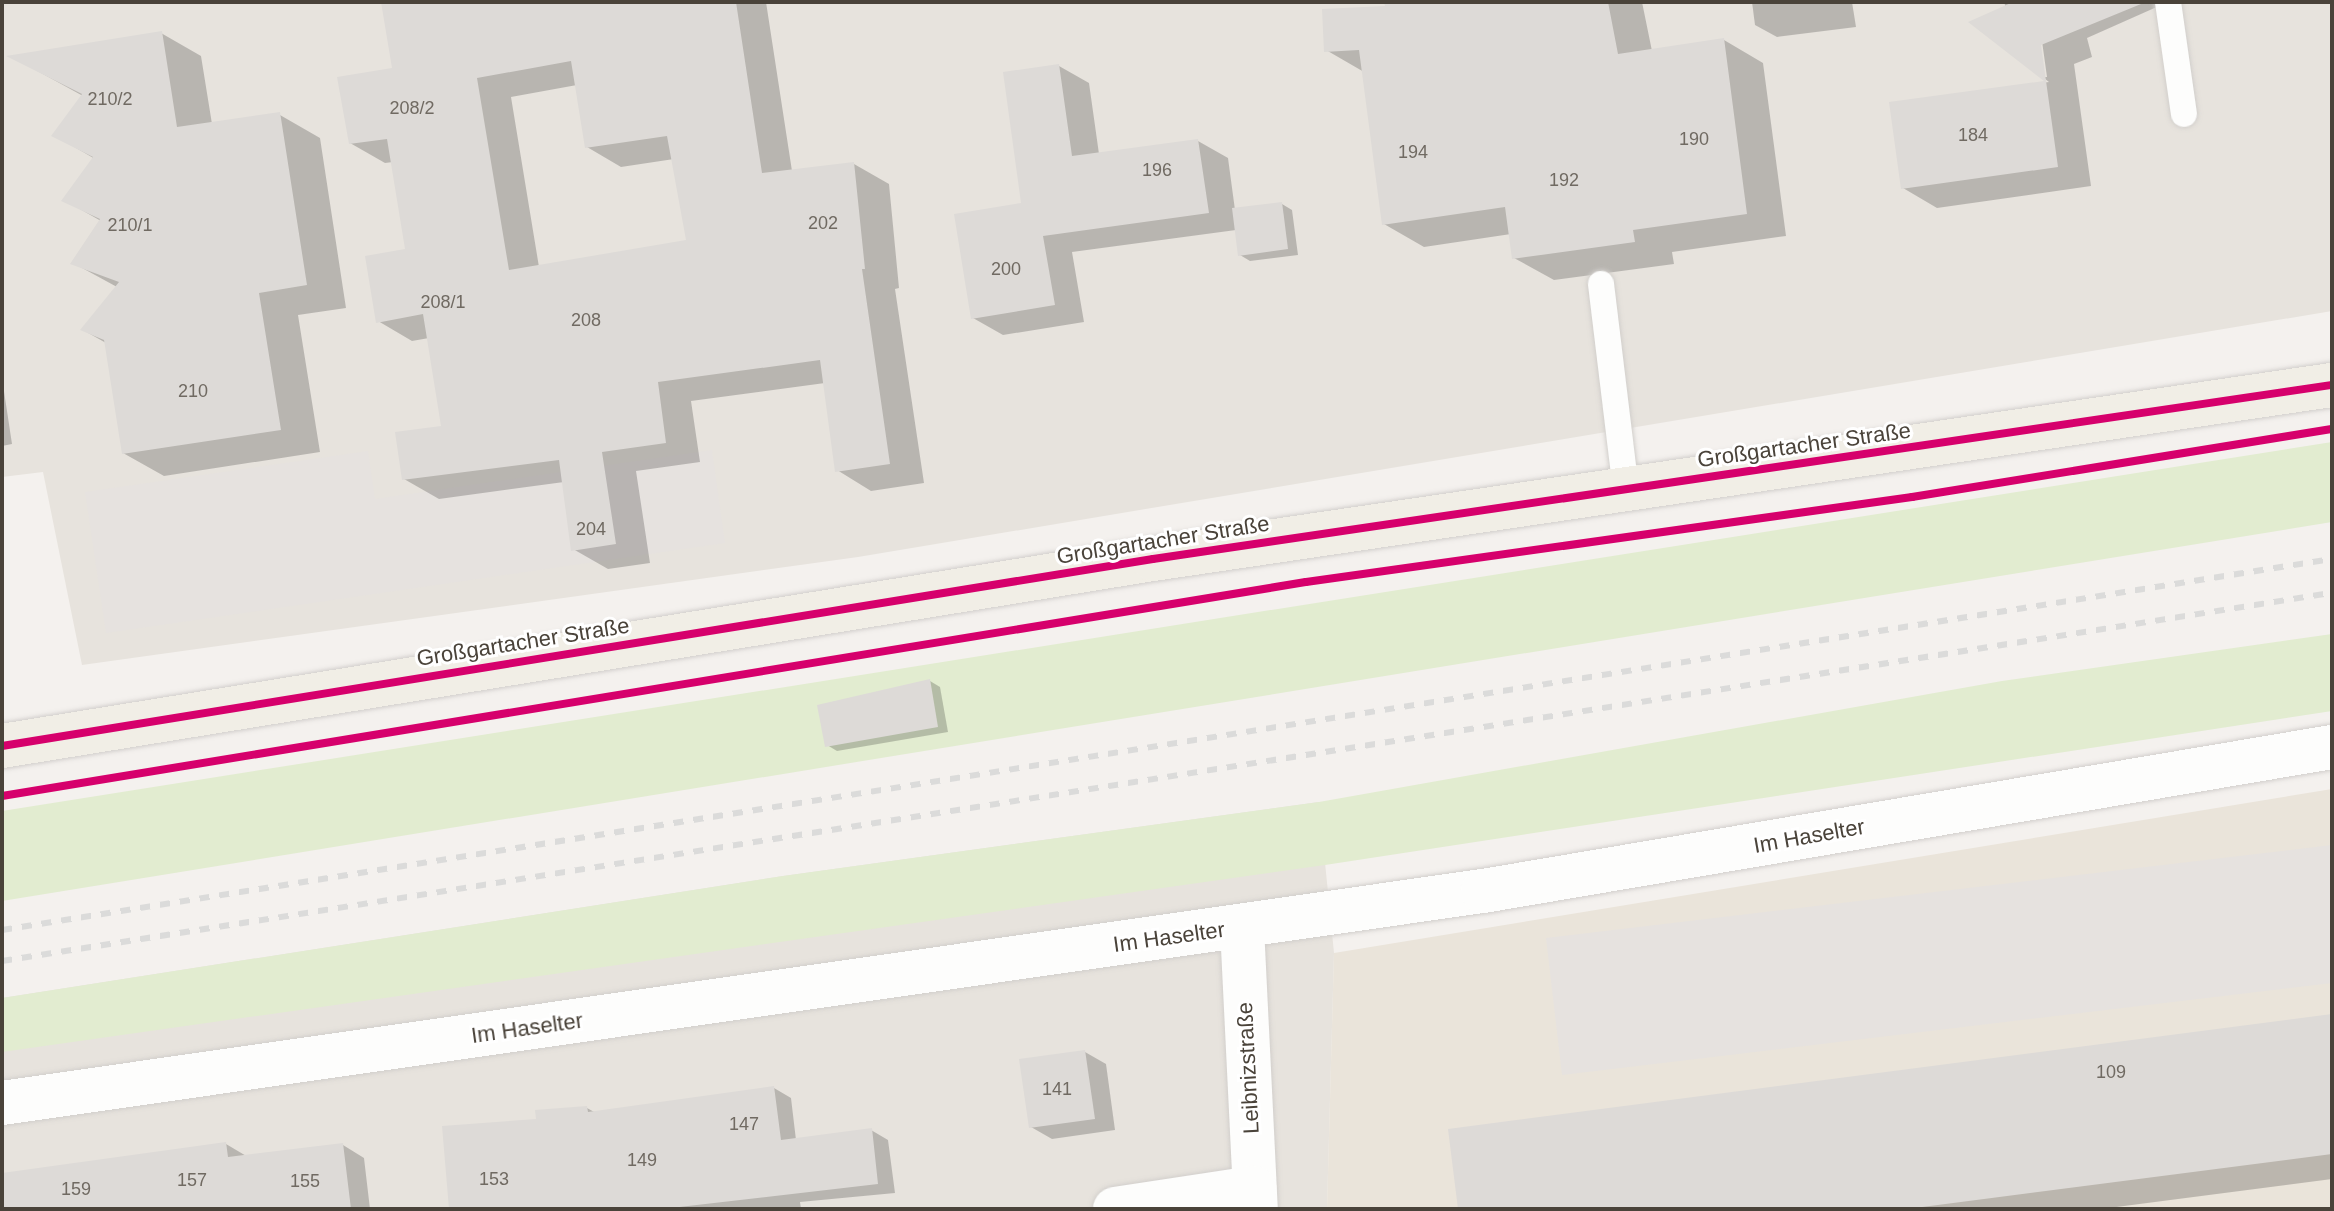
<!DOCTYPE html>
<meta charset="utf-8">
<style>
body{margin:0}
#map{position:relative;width:2334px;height:1211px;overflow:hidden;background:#f4f1ee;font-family:Helvetica,sans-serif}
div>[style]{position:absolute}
.residential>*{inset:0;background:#e7e3dd}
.education>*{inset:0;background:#eae4da}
.green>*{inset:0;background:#e2ecd0}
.parking>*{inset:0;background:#e6e2df}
.shadow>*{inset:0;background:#0003}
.building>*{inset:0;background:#dddad7}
.roads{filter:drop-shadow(0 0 2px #d2cfcc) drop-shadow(0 0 2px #d2cfcc)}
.lane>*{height:26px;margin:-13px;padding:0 13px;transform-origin:13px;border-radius:13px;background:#fdfdfc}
.street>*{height:44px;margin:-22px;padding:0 22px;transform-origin:22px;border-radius:22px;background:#fdfdfc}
.primary>*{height:44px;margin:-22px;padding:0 22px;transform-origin:22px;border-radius:22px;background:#f1eee6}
.rail>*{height:6px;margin-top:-3px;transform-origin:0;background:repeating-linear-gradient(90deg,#dbdbda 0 10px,transparent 0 20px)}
.cycleway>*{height:8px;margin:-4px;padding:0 4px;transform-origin:4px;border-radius:4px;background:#d6006c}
span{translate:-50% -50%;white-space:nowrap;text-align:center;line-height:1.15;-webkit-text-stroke:6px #fff;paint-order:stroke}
.number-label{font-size:18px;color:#706a62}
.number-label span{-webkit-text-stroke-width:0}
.street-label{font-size:22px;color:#4a433a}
.frame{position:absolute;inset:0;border:4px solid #4a433a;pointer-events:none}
</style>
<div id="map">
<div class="residential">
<i style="clip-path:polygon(2px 2px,2332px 2px,2332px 311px,858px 557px,82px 665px,43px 472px,2px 477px)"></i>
<i style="clip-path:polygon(1319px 802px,1334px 953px,1327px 1209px,2px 1209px,2px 998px,783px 876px)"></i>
</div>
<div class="education">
<i style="clip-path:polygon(2332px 789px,2332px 1209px,1327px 1209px,1334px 953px)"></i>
</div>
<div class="green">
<i style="clip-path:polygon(2332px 442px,2332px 522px,2px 901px,2px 811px)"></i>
<i style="clip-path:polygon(2332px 634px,2332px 711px,1325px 865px,2px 1052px,2px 998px,783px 876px,1319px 802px,2002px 681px)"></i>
</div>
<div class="parking">
<i style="clip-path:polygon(712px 450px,725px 543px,106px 633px,85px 492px,368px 451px,375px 499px)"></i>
<i style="clip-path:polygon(2332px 845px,2332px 983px,1562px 1075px,1546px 938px)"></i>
</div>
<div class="shadow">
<i style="clip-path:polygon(evenodd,383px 2px,766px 2px,792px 171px,854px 164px,889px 184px,899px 288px,895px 289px,924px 483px,871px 491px,837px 470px,825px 383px,691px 401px,700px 462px,636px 471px,650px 563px,608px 569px,573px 549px,564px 482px,439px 499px,404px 479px,444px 428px,429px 338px,412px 341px,378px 321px,408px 251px,393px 162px,385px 163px,350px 143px,394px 70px,383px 2px,577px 85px,587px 147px,621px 167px,674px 159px,688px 242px,539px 267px,511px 97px,577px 85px)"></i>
<i style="clip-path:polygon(1393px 2px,1642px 2px,1652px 51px,1724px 40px,1763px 63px,1786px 236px,1672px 252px,1674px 264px,1554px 280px,1514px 258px,1511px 234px,1424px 247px,1384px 224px,1364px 72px,1326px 50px)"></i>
<i style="clip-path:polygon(1752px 2px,1852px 2px,1856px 27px,1777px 37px,1755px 25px)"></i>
<i style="clip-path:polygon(evenodd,2004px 2px,2168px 2px,2087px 38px,2092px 57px,2074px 64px,2091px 186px,1937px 208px,1903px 188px,1891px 104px,2049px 82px,1972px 23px,2006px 8px,2004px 2px,2041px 34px,2047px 77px,2043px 77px,2037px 35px,2041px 34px)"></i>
<i style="clip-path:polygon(161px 33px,201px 56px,212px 124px,280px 115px,320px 138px,346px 308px,298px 315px,320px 452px,164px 476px,123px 453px,106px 343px,83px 330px,117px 287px,73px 263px,101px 221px,64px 200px,95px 159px,54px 135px,83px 96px,12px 57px)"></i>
<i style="clip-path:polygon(1059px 66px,1089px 83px,1099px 154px,1198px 141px,1228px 158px,1235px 210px,1282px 204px,1292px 210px,1298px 255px,1250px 261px,1240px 255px,1236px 230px,1072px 252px,1084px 322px,1003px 335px,973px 318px,1023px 204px)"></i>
<i style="clip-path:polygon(2px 378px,12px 444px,2px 446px)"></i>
<i style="clip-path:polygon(930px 681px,940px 687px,948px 732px,837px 751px,827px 745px)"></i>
<i style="clip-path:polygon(2332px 1016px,2332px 1179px,2101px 1209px,1460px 1209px)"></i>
<i style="clip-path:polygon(1085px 1052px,1106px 1064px,1115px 1130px,1052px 1139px,1031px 1127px)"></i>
<i style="clip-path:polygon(774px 1088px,791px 1098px,796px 1140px,871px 1130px,888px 1140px,895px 1193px,800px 1202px,801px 1209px,451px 1209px,538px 1121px,587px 1108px,596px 1113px)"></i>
<i style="clip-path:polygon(226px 1144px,248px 1157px,343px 1145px,364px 1158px,370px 1209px,2px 1209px,2px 1184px)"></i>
</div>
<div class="building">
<i style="clip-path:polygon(evenodd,381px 2px,736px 2px,762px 173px,854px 162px,865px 269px,862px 269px,890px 464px,835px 472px,820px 360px,658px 382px,666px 443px,602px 452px,616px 544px,571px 551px,559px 460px,402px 480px,395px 432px,441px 426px,423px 314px,376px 323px,365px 256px,405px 249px,387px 139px,349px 144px,337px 77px,392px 68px,381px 2px,571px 61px,585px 148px,667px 136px,686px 240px,509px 270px,477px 78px,571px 61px)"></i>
<i style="clip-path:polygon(1384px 2px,1608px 2px,1618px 54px,1724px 38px,1747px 214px,1633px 230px,1635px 242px,1512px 259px,1505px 207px,1382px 225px,1359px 50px,1324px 52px,1322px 9px,1385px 6px)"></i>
<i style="clip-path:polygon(2013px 2px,2141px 4px,2041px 45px,2058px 167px,1901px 189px,1889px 102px,2044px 81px,1968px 22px)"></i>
<i style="clip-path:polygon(162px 31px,177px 127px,280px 112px,307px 285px,259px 293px,281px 430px,122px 454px,104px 340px,80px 330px,119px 282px,70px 264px,100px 219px,61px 201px,93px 157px,51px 136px,82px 94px,6px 56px)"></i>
<i style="clip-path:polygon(1059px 64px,1072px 156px,1198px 139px,1209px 213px,1043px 236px,1055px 305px,971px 319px,954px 214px,1021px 203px,1003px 72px)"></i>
<i style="clip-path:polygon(1282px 202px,1288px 249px,1238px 256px,1232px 208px)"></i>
<i style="clip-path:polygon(930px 679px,938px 727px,825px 747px,817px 705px)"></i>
<i style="clip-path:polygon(2332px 1014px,2332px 1154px,1907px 1209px,1458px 1209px,1448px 1129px)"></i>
<i style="clip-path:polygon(1085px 1050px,1095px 1119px,1029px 1128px,1019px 1059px)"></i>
<i style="clip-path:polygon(774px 1086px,781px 1140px,872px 1128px,878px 1184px,662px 1209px,449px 1209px,442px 1126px,536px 1119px,535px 1110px,587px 1106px,588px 1112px)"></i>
<i style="clip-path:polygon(226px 1142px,228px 1157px,343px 1143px,351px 1209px,2px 1209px,2px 1173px)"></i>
</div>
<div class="roads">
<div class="lane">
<i style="left:2168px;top:2px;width:113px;rotate:81.9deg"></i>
<i style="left:1601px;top:284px;width:208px;rotate:83.1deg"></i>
</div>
<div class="street">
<i style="left:1242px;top:927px;width:282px;rotate:87.2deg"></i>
<i style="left:2px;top:1103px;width:1496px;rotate:-8.15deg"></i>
<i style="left:1483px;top:891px;width:861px;rotate:-9.63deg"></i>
<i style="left:1115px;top:1209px;width:141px;rotate:-8.6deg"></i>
</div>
<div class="primary">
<i style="left:2px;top:746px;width:1166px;rotate:-9.23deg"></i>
<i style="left:1153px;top:559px;width:1192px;rotate:-8.4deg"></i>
</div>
</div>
<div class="rail">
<i style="left:2px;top:930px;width:2359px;rotate:-9.05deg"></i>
<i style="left:2px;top:961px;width:2359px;rotate:-8.98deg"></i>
</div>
<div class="cycleway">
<i style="left:2px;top:746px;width:1166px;rotate:-9.23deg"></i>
<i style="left:1153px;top:559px;width:1192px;rotate:-8.4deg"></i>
<i style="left:2px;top:796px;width:1321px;rotate:-9.32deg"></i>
<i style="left:1306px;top:582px;width:612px;rotate:-7.98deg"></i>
<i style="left:1912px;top:497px;width:425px;rotate:-9.2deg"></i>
</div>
<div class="number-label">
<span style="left:110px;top:99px">210/2</span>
<span style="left:412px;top:108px">208/2</span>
<span style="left:1973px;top:135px">184</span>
<span style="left:1694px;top:139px">190</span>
<span style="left:1413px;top:152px">194</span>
<span style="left:1157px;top:170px">196</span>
<span style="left:1564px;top:180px">192</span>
<span style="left:823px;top:223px">202</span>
<span style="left:130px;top:225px">210/1</span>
<span style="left:1006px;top:269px">200</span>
<span style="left:443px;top:302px">208/1</span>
<span style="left:586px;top:320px">208</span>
<span style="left:193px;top:391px">210</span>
<span style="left:591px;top:529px">204</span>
<span style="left:2111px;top:1072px">109</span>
<span style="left:1057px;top:1089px">141</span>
<span style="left:744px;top:1124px">147</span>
<span style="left:642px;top:1160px">149</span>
<span style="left:494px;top:1179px">153</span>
<span style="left:192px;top:1180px">157</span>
<span style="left:305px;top:1181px">155</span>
<span style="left:76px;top:1189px">159</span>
</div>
<div class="street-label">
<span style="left:1804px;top:445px;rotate:-8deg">Großgartacher Straße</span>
<span style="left:1163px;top:540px;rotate:-9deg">Großgartacher Straße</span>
<span style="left:523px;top:642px;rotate:-9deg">Großgartacher Straße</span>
<span style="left:1809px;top:836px;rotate:-10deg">Im Haselter</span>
<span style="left:1169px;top:937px;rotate:-8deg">Im Haselter</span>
<span style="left:527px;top:1028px;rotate:-8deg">Im Haselter</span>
<span style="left:1248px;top:1068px;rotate:-93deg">Leibnizstraße</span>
</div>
<div class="frame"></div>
</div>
